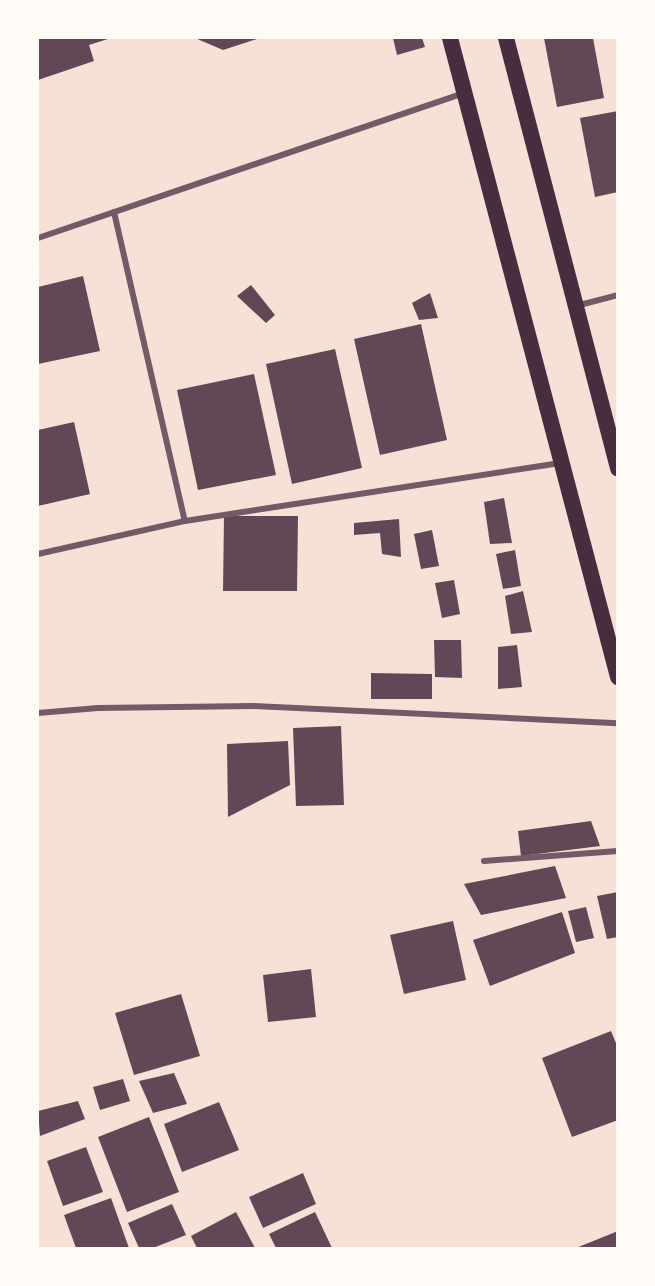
<!DOCTYPE html>
<style>
body{margin:0}
#map{position:relative;width:655px;height:1286px;overflow:hidden;background:#f7e1d7;font-family:"Zilla Slab",serif}
div>[style]{position:absolute}
.building>*{inset:0;background:#644757}
.minor>*{height:6px;margin:-3px;padding:0 3px;transform-origin:3px;border-radius:3px;background:#755966}
.trunk>*{height:16px;margin:-8px;padding:0 8px;transform-origin:8px;border-radius:8px;background:#4a2c40}
span{translate:-50% -50%;white-space:nowrap;text-align:center;line-height:1.15;-webkit-text-stroke:6px #fffaf5;paint-order:stroke}
.frame{position:absolute;inset:0;border:39px solid #fffaf5;pointer-events:none}
</style>
<div id="map">
<div class="building">
<i style="clip-path:polygon(38px 38px,111px 38px,89px 45px,94px 61px,38px 80px)"></i>
<i style="clip-path:polygon(195px 38px,260px 38px,223px 50px)"></i>
<i style="clip-path:polygon(393px 38px,422px 38px,425px 47px,397px 55px)"></i>
<i style="clip-path:polygon(544px 38px,593px 38px,604px 98px,557px 107px)"></i>
<i style="clip-path:polygon(618px 111px,618px 192px,595px 197px,580px 118px)"></i>
<i style="clip-path:polygon(83px 276px,100px 351px,38px 364px,38px 287px)"></i>
<i style="clip-path:polygon(251px 285px,275px 315px,266px 323px,237px 296px)"></i>
<i style="clip-path:polygon(430px 293px,438px 318px,419px 320px,412px 303px)"></i>
<i style="clip-path:polygon(421px 324px,447px 440px,380px 455px,354px 339px)"></i>
<i style="clip-path:polygon(335px 349px,362px 468px,292px 484px,266px 364px)"></i>
<i style="clip-path:polygon(254px 374px,276px 475px,198px 490px,177px 390px)"></i>
<i style="clip-path:polygon(74px 422px,90px 494px,38px 506px,38px 430px)"></i>
<i style="clip-path:polygon(504px 498px,512px 543px,490px 544px,484px 502px)"></i>
<i style="clip-path:polygon(224px 516px,298px 516px,297px 591px,223px 591px)"></i>
<i style="clip-path:polygon(399px 519px,401px 557px,382px 554px,380px 533px,354px 535px,354px 523px)"></i>
<i style="clip-path:polygon(432px 530px,439px 566px,421px 569px,414px 534px)"></i>
<i style="clip-path:polygon(515px 550px,521px 586px,503px 589px,496px 554px)"></i>
<i style="clip-path:polygon(454px 580px,460px 614px,442px 618px,435px 583px)"></i>
<i style="clip-path:polygon(523px 591px,532px 632px,511px 634px,505px 596px)"></i>
<i style="clip-path:polygon(434px 640px,461px 640px,462px 678px,435px 677px)"></i>
<i style="clip-path:polygon(517px 645px,522px 687px,498px 689px,498px 647px)"></i>
<i style="clip-path:polygon(371px 673px,432px 674px,432px 699px,371px 699px)"></i>
<i style="clip-path:polygon(341px 726px,344px 805px,296px 806px,293px 728px)"></i>
<i style="clip-path:polygon(288px 741px,290px 785px,228px 817px,227px 744px)"></i>
<i style="clip-path:polygon(591px 821px,600px 846px,521px 856px,518px 831px)"></i>
<i style="clip-path:polygon(555px 866px,566px 898px,481px 915px,464px 884px)"></i>
<i style="clip-path:polygon(618px 892px,618px 937px,607px 939px,597px 896px)"></i>
<i style="clip-path:polygon(586px 907px,594px 938px,576px 942px,568px 911px)"></i>
<i style="clip-path:polygon(562px 912px,575px 953px,490px 986px,473px 940px)"></i>
<i style="clip-path:polygon(453px 921px,466px 980px,404px 994px,390px 935px)"></i>
<i style="clip-path:polygon(311px 969px,316px 1017px,268px 1022px,263px 975px)"></i>
<i style="clip-path:polygon(181px 994px,200px 1056px,134px 1075px,115px 1013px)"></i>
<i style="clip-path:polygon(611px 1031px,618px 1048px,618px 1120px,572px 1137px,542px 1058px)"></i>
<i style="clip-path:polygon(174px 1073px,187px 1104px,153px 1113px,139px 1081px)"></i>
<i style="clip-path:polygon(123px 1079px,130px 1101px,100px 1110px,93px 1087px)"></i>
<i style="clip-path:polygon(78px 1101px,85px 1119px,40px 1136px,38px 1111px)"></i>
<i style="clip-path:polygon(219px 1102px,239px 1150px,182px 1172px,164px 1124px)"></i>
<i style="clip-path:polygon(149px 1117px,179px 1192px,127px 1212px,98px 1137px)"></i>
<i style="clip-path:polygon(86px 1147px,103px 1192px,63px 1206px,47px 1161px)"></i>
<i style="clip-path:polygon(303px 1173px,316px 1204px,263px 1228px,249px 1197px)"></i>
<i style="clip-path:polygon(111px 1198px,129px 1248px,76px 1248px,64px 1215px)"></i>
<i style="clip-path:polygon(172px 1204px,186px 1235px,153px 1248px,139px 1248px,128px 1223px)"></i>
<i style="clip-path:polygon(236px 1212px,255px 1248px,197px 1248px,191px 1236px)"></i>
<i style="clip-path:polygon(315px 1212px,332px 1248px,276px 1248px,269px 1234px)"></i>
<i style="clip-path:polygon(618px 1231px,618px 1248px,576px 1248px)"></i>
</div>
<div class="minor">
<i style="left:114px;top:212px;width:317px;rotate:77.1deg"></i>
<i style="left:185px;top:521px;width:378px;rotate:-8.8deg"></i>
<i style="left:38px;top:238px;width:449px;rotate:-18.8deg"></i>
<i style="left:576px;top:306px;width:43px;rotate:-14.7deg"></i>
<i style="left:38px;top:554px;width:151px;rotate:-12.7deg"></i>
<i style="left:38px;top:713px;width:60px;rotate:-4.8deg"></i>
<i style="left:98px;top:708px;width:155px;rotate:-0.7deg"></i>
<i style="left:253px;top:706px;width:365px;rotate:2.7deg"></i>
<i style="left:484px;top:861px;width:134px;rotate:-4.3deg"></i>
</div>
<div class="trunk">
<i style="left:450px;top:38px;width:661px;rotate:75.27deg"></i>
<i style="left:506px;top:38px;width:445px;rotate:75.4deg"></i>
</div>
<div class="frame"></div>
</div>
